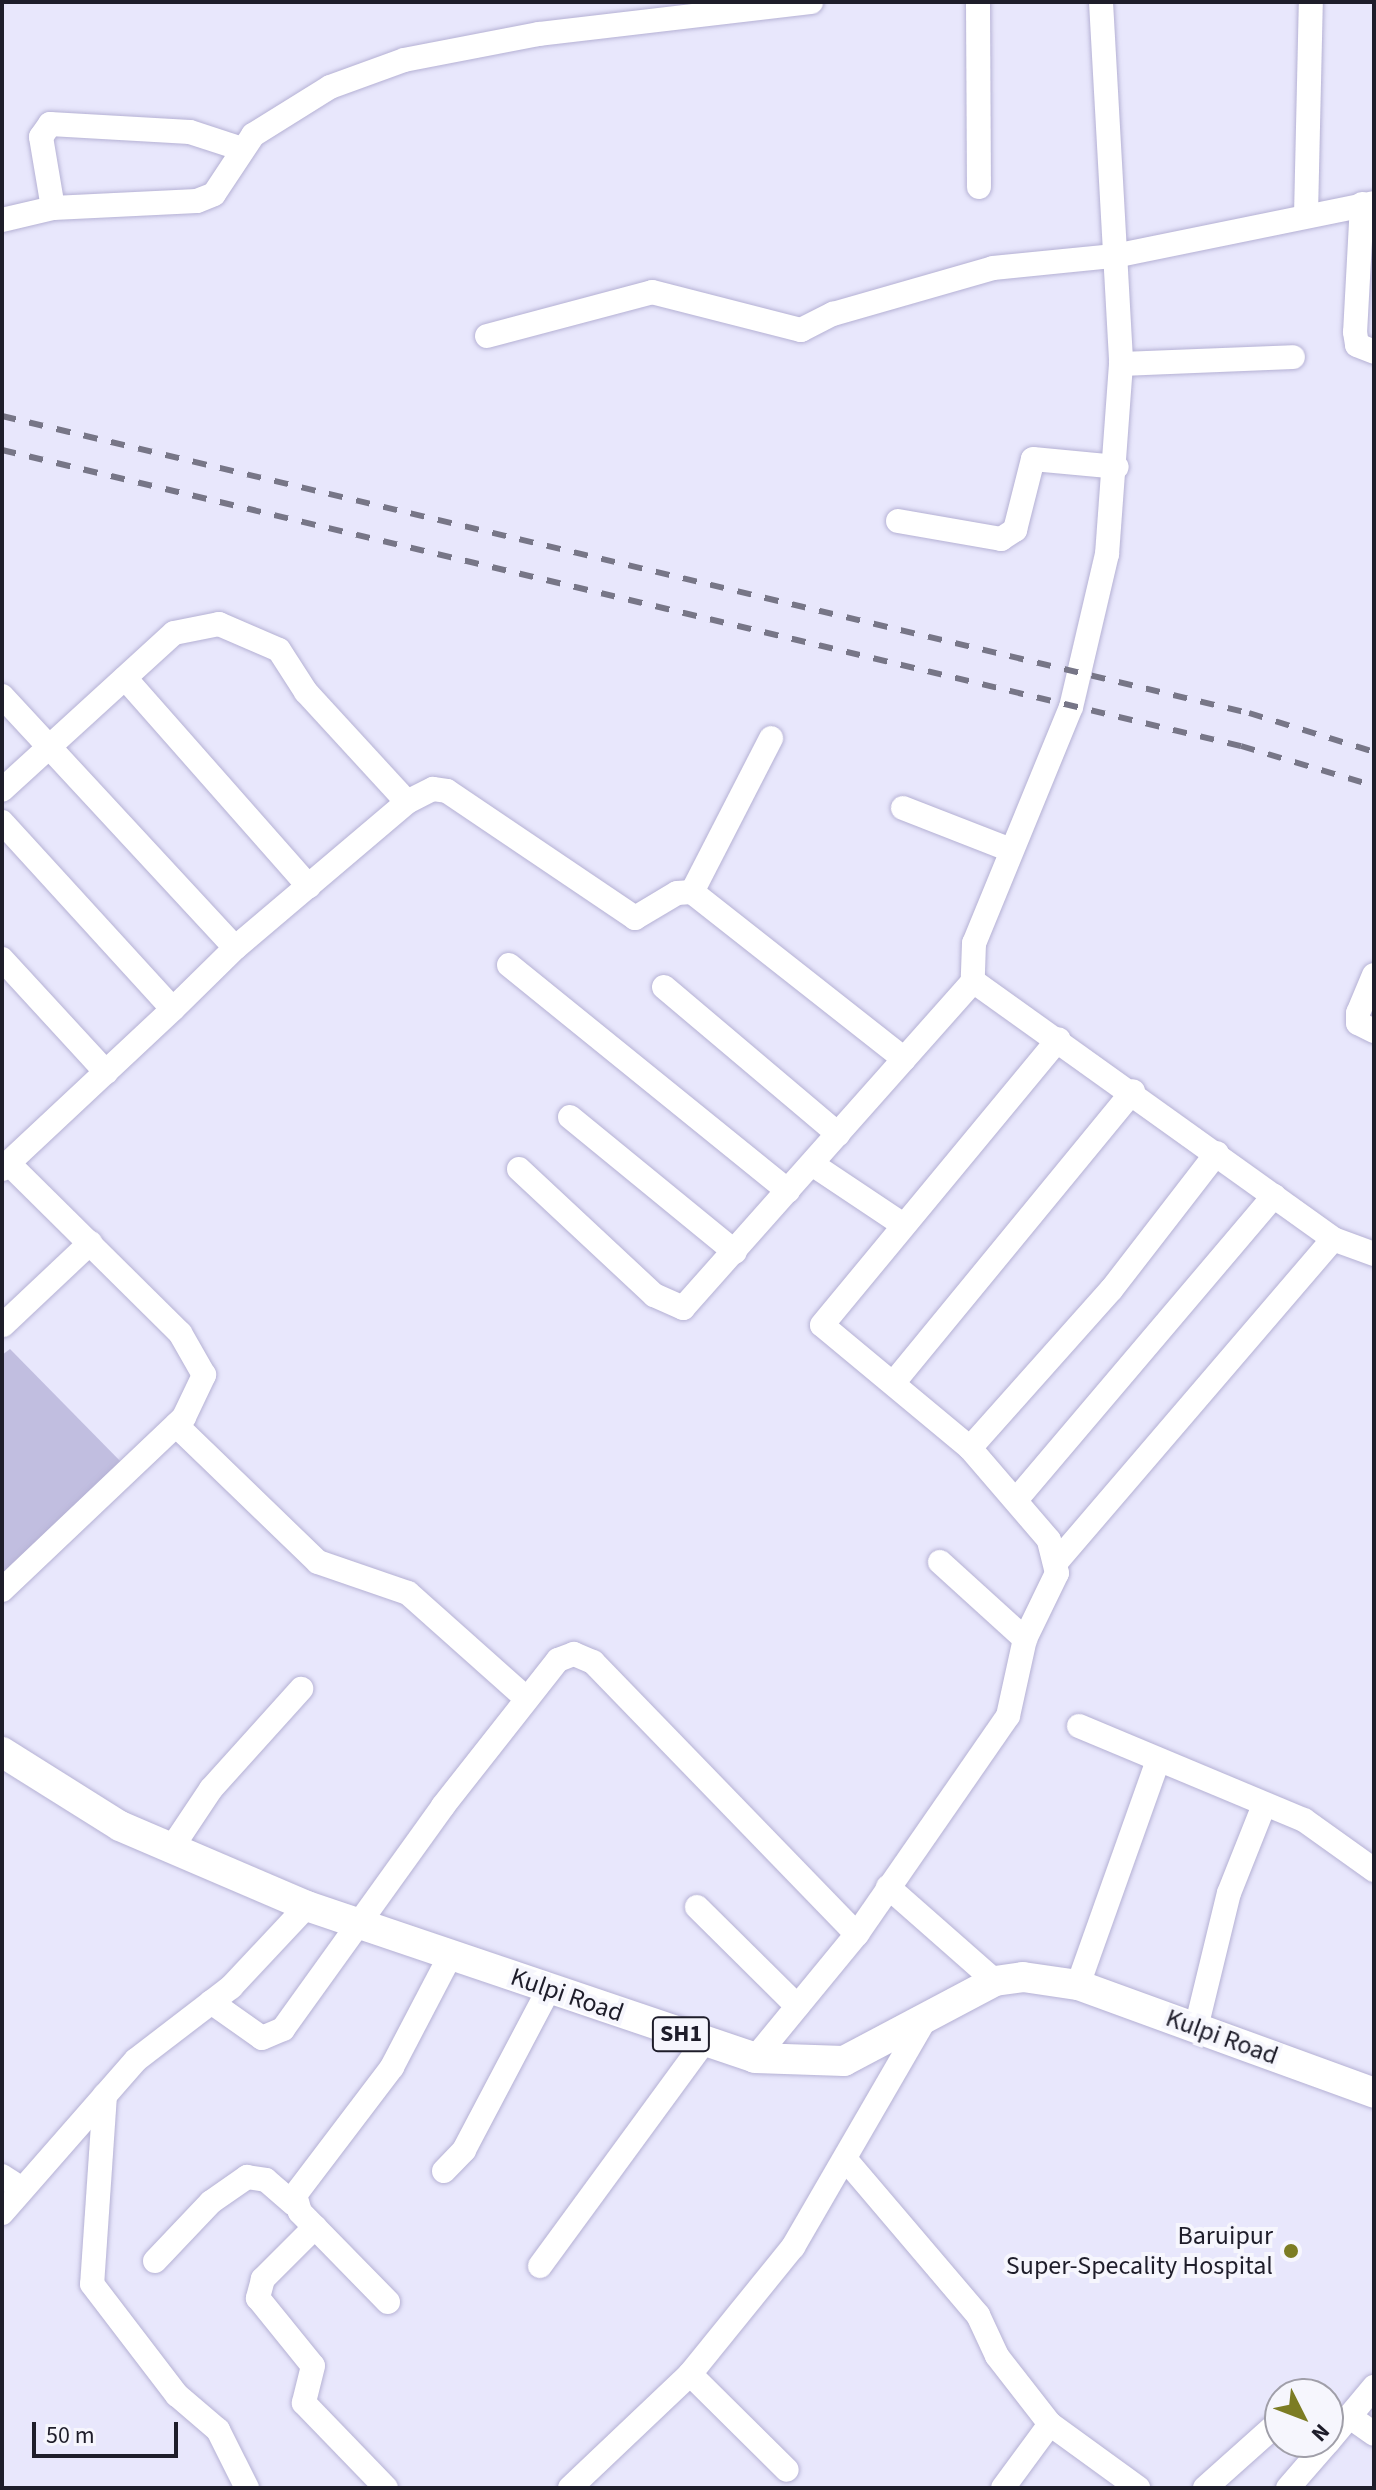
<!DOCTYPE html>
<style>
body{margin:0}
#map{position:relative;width:1376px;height:2490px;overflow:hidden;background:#e8e7fc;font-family:"Source Sans 3",sans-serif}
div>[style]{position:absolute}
.green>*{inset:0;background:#c1bee0}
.roads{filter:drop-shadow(0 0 2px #b5b1d4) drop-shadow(0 0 2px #b5b1d4)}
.minor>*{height:24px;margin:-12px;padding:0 12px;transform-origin:12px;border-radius:12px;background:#fff}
.major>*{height:30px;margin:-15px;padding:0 15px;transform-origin:15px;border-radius:15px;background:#fff}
.rail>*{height:6px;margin-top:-3px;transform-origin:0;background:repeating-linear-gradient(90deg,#777687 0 14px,transparent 0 28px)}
.dots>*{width:22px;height:22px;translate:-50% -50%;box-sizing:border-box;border:4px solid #f6f6fd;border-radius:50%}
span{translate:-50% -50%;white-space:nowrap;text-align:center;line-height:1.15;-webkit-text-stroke:8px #f6f6fd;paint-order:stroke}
.shield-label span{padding:2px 6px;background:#f6f6fd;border:2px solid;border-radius:6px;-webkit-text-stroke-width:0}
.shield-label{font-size:24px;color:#1e1d2a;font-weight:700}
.street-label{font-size:26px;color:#1e1d2a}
.poi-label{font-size:26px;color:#1e1d2a}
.right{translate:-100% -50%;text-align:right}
.frame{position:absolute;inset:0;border:4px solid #1e1d2a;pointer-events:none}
.north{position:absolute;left:1264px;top:2378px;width:80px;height:80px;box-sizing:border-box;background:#f6f6fd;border:2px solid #a09fa9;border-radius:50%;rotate:132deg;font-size:22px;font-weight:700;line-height:32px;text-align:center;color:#1e1d2a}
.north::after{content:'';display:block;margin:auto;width:28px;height:36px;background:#7c7c24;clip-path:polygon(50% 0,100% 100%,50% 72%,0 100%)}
.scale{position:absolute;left:32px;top:2422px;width:146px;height:36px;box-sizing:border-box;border:4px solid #1e1d2a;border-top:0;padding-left:10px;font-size:24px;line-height:28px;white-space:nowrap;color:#1e1d2a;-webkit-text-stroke:6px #f6f6fd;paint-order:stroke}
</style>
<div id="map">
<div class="green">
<i style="clip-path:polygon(10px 1349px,127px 1468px,2px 1585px,2px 1355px)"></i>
</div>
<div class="roads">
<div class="minor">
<i style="left:978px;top:2px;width:185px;rotate:89.7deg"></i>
<i style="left:1101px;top:2px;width:363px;rotate:86.8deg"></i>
<i style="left:1121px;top:364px;width:191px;rotate:94.2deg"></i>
<i style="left:1107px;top:554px;width:157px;rotate:103.2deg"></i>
<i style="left:1071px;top:707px;width:255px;rotate:112.3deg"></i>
<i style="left:974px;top:943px;width:38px;rotate:92deg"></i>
<i style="left:973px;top:981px;width:443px;rotate:35.6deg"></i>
<i style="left:1333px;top:1239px;width:44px;rotate:20.1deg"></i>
<i style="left:1362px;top:204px;width:128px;rotate:93.1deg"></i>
<i style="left:1355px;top:332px;width:13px;rotate:81deg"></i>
<i style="left:1357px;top:345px;width:18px;rotate:22deg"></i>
<i style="left:53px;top:208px;width:72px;rotate:-99.6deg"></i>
<i style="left:41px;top:137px;width:16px;rotate:-55deg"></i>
<i style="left:50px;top:124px;width:140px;rotate:3.3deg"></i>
<i style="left:190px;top:132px;width:52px;rotate:18.1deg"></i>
<i style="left:1306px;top:215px;width:213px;rotate:-88.7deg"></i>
<i style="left:2px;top:220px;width:52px;rotate:-13.2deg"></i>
<i style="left:53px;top:208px;width:144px;rotate:-2.8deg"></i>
<i style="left:197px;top:201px;width:18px;rotate:-22deg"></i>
<i style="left:214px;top:194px;width:71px;rotate:-56.5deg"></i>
<i style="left:253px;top:135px;width:91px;rotate:-31.9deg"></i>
<i style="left:330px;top:87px;width:79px;rotate:-20deg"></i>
<i style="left:404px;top:60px;width:137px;rotate:-10.9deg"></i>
<i style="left:539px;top:34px;width:274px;rotate:-6.7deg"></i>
<i style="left:487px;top:336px;width:171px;rotate:-14.9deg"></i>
<i style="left:652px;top:292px;width:154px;rotate:14.3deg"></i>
<i style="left:801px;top:330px;width:36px;rotate:-27deg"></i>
<i style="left:833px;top:314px;width:166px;rotate:-16deg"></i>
<i style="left:993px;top:268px;width:122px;rotate:-5.7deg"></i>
<i style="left:1114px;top:256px;width:265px;rotate:-11.5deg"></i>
<i style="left:1121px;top:364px;width:172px;rotate:-2.3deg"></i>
<i style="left:898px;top:521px;width:105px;rotate:9.9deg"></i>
<i style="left:1001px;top:539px;width:17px;rotate:-33deg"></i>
<i style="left:1015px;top:530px;width:73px;rotate:-75.8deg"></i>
<i style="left:1033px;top:459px;width:84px;rotate:5.4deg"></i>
<i style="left:125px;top:678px;width:278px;rotate:48.6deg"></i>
<i style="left:2px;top:696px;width:343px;rotate:47.2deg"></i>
<i style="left:2px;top:790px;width:233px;rotate:-42.4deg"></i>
<i style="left:174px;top:633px;width:46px;rotate:-11.3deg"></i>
<i style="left:219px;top:624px;width:65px;rotate:23.4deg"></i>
<i style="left:279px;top:650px;width:50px;rotate:57.3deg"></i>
<i style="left:306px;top:692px;width:149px;rotate:47.4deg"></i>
<i style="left:903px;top:808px;width:116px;rotate:21.3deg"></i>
<i style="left:2px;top:822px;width:253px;rotate:47.6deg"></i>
<i style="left:173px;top:1009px;width:234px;rotate:136.9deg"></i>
<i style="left:692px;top:892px;width:173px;rotate:-62.8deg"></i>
<i style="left:2px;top:959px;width:154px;rotate:47.4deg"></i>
<i style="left:509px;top:965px;width:359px;rotate:39deg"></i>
<i style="left:1374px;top:975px;width:41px;rotate:112.8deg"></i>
<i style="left:1358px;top:1013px;width:10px;rotate:90deg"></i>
<i style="left:1358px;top:1023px;width:18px;rotate:27deg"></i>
<i style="left:664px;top:987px;width:228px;rotate:40.2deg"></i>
<i style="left:173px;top:1009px;width:87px;rotate:-44.5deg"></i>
<i style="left:235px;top:948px;width:226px;rotate:-40.3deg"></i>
<i style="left:407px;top:802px;width:29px;rotate:-27deg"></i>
<i style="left:433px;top:789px;width:14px;rotate:8deg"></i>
<i style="left:447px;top:791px;width:227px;rotate:34deg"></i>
<i style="left:635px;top:918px;width:49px;rotate:-30.8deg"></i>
<i style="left:677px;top:893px;width:15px;rotate:-4deg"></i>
<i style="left:692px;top:892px;width:270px;rotate:38.2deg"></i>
<i style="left:570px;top:1117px;width:213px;rotate:39.3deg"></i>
<i style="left:812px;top:1164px;width:108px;rotate:33.7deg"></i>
<i style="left:519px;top:1169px;width:185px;rotate:43deg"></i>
<i style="left:654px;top:1295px;width:32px;rotate:24deg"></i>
<i style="left:683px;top:1308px;width:437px;rotate:-48.4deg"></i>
<i style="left:3px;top:1325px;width:120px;rotate:-43.3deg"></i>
<i style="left:895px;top:1381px;width:375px;rotate:-50.6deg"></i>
<i style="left:176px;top:1425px;width:197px;rotate:44deg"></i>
<i style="left:318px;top:1562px;width:95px;rotate:19deg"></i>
<i style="left:408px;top:1593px;width:159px;rotate:41.7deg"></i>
<i style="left:970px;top:1448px;width:212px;rotate:-48.3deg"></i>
<i style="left:1111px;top:1290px;width:173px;rotate:-52.3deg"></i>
<i style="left:1016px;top:1500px;width:399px;rotate:-49.7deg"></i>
<i style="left:1059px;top:1559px;width:421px;rotate:-49.4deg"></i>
<i style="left:940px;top:1562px;width:115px;rotate:42.2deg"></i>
<i style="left:2px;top:1590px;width:251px;rotate:-43.5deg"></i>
<i style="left:184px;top:1417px;width:47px;rotate:-64.5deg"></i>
<i style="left:204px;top:1375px;width:48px;rotate:-119.7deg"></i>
<i style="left:180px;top:1333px;width:240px;rotate:-135.3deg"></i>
<i style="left:1079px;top:1726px;width:244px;rotate:22.7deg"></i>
<i style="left:1304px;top:1820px;width:86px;rotate:35.5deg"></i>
<i style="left:171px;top:1849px;width:72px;rotate:-56.3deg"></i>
<i style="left:211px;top:1789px;width:135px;rotate:-48deg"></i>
<i style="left:888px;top:1887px;width:142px;rotate:41.3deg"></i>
<i style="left:697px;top:1907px;width:141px;rotate:44.7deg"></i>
<i style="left:1078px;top:1985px;width:236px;rotate:-70.4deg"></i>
<i style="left:211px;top:2002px;width:62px;rotate:35.2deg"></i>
<i style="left:262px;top:2038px;width:23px;rotate:-23deg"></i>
<i style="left:283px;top:2029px;width:274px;rotate:-54.3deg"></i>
<i style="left:443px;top:1806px;width:186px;rotate:-51.8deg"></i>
<i style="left:558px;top:1660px;width:17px;rotate:-21deg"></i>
<i style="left:574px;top:1654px;width:21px;rotate:23deg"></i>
<i style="left:593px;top:1662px;width:379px;rotate:45.9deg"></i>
<i style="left:1196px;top:2028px;width:139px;rotate:-76.3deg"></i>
<i style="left:1229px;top:1893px;width:95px;rotate:-68.3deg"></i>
<i style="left:755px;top:2058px;width:161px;rotate:-50.6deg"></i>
<i style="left:857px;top:1934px;width:265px;rotate:-55.3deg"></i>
<i style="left:1008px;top:1716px;width:79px;rotate:-77.6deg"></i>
<i style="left:1025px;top:1639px;width:73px;rotate:-64.1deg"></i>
<i style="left:1057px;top:1573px;width:34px;rotate:-104deg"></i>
<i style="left:1049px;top:1540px;width:121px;rotate:-130.7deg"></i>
<i style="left:970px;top:1448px;width:192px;rotate:-140.3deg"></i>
<i style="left:822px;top:1325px;width:371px;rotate:-50.4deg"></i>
<i style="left:105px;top:2095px;width:189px;rotate:93.9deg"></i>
<i style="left:92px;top:2284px;width:140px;rotate:52.6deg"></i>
<i style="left:177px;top:2395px;width:54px;rotate:40.5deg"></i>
<i style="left:218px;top:2430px;width:65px;rotate:63.4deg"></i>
<i style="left:846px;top:2160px;width:204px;rotate:49.6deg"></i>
<i style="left:978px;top:2315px;width:45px;rotate:65.1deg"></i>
<i style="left:997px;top:2356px;width:86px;rotate:52.1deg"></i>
<i style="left:1050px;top:2424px;width:79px;rotate:126.3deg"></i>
<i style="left:444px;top:2171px;width:29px;rotate:-46deg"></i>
<i style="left:464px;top:2150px;width:182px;rotate:-62.2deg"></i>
<i style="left:2px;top:2176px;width:24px;rotate:33deg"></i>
<i style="left:2px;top:2213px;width:203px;rotate:-48.8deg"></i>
<i style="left:136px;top:2060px;width:120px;rotate:-37.5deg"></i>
<i style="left:231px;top:1987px;width:111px;rotate:-46.8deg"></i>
<i style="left:315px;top:2227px;width:74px;rotate:135deg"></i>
<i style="left:263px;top:2279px;width:20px;rotate:105deg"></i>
<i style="left:258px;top:2298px;width:87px;rotate:51deg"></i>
<i style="left:313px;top:2366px;width:38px;rotate:104deg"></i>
<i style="left:304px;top:2403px;width:118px;rotate:46deg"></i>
<i style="left:155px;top:2261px;width:81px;rotate:-46.5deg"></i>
<i style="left:211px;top:2202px;width:44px;rotate:-34.8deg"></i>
<i style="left:247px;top:2177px;width:19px;rotate:9deg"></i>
<i style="left:266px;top:2180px;width:37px;rotate:41deg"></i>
<i style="left:540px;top:2266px;width:278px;rotate:-53.8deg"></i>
<i style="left:388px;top:2302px;width:126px;rotate:-134.4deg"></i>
<i style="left:300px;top:2212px;width:18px;rotate:-106deg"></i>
<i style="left:295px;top:2195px;width:161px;rotate:-52.8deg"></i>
<i style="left:392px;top:2067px;width:125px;rotate:-62.4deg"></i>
<i style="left:690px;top:2374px;width:136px;rotate:44.7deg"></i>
<i style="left:1350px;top:2417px;width:29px;rotate:35deg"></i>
<i style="left:1050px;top:2424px;width:109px;rotate:36deg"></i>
<i style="left:1328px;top:2442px;width:72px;rotate:-50.1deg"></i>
<i style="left:570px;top:2488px;width:166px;rotate:-43.5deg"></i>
<i style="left:690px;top:2374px;width:164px;rotate:-51deg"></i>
<i style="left:793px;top:2247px;width:265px;rotate:-59.9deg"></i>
<i style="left:1205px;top:2488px;width:101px;rotate:-41.8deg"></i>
<i style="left:1288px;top:2488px;width:61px;rotate:-49deg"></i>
</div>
<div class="major">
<i style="left:2px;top:1752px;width:139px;rotate:32.1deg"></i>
<i style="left:120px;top:1826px;width:203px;rotate:23.2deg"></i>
<i style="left:307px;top:1906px;width:473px;rotate:18.7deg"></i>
<i style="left:755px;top:2058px;width:89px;rotate:1.9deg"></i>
<i style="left:844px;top:2061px;width:171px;rotate:-27.9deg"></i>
<i style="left:995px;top:1981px;width:28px;rotate:-8deg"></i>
<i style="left:1023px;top:1977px;width:56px;rotate:8.3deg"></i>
<i style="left:1078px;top:1985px;width:315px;rotate:20deg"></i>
</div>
</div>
<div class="rail">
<i style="left:2px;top:416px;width:1282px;rotate:13.4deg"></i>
<i style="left:1249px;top:713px;width:131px;rotate:17.3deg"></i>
<i style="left:2px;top:450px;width:1274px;rotate:13.44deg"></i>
<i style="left:1241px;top:746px;width:139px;rotate:16.7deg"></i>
</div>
<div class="dots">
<i style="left:1291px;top:2251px;background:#7c7c24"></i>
</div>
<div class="shield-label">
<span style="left:681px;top:2034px">SH1</span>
</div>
<div class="street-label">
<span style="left:567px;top:1995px;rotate:19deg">Kulpi Road</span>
<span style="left:1222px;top:2037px;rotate:20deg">Kulpi Road</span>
</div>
<div class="poi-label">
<span class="right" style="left:1273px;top:2251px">Baruipur<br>Super-Specality Hospital</span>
</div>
<div class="frame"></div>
<div class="north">N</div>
<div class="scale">50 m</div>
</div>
